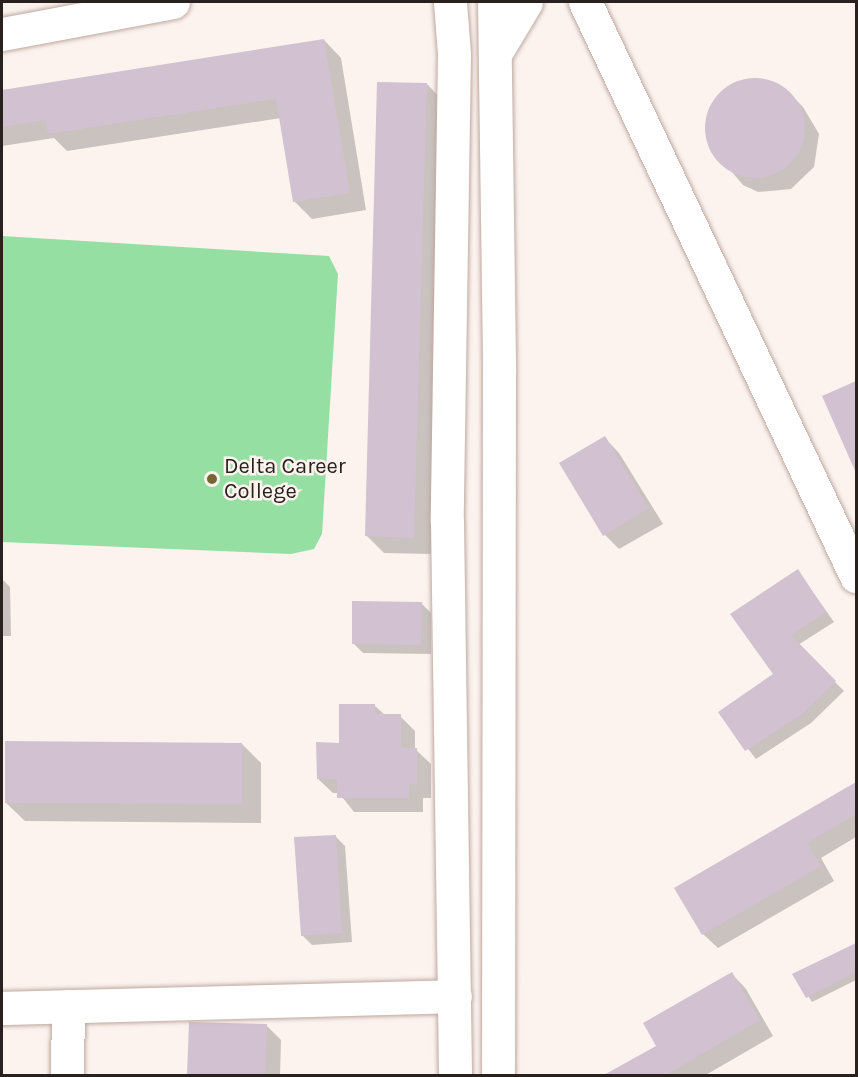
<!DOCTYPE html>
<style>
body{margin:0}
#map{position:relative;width:858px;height:1077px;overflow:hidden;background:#fcf3ef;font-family:Karla,sans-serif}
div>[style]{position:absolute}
.green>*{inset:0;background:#96dfa2}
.shadow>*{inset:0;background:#0003}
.building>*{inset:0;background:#d2c1d0}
.round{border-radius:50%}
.roads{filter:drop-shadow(0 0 2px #bea8a0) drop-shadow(0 0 2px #bea8a0)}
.street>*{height:33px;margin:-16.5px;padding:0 16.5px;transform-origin:16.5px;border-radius:16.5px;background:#fff}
.secondary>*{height:33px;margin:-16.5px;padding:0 16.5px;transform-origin:16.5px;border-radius:16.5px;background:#fff}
.dots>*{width:16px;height:16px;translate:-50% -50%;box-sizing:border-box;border:3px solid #fcf3ef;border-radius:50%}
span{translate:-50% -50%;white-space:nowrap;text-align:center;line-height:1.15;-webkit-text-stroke:5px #fcf3ef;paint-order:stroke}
.poi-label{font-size:22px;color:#29211d}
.left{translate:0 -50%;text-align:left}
.frame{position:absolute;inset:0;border:3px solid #29211d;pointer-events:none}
</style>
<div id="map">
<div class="green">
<i style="clip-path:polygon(2px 236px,329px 256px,338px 274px,322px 534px,314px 549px,291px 554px,2px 542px)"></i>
</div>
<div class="shadow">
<i style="clip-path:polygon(324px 40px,341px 58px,366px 210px,312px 219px,295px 202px,281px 118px,67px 151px,54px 138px,2px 146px,2px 91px)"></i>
<i style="clip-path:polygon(742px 81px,773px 83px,787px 91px,803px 107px,819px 134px,814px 167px,791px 189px,758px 192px,743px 185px,708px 144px,708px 113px,715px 99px)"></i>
<i style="clip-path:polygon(427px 84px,444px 102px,431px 554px,384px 553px,367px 536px)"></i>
<i style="clip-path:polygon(856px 382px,856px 469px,824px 397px)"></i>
<i style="clip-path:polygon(605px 438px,619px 453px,663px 524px,619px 549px,605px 535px)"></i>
<i style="clip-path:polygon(798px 571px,834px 622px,798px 645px,844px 691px,811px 723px,756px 759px,720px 713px,776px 675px)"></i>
<i style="clip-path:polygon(2px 579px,10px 587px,11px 636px,2px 636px)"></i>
<i style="clip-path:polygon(421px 603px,431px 613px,431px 654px,363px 653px,353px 643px)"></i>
<i style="clip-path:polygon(375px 706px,385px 715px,400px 716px,415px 731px,415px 749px,431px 764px,431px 798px,423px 798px,423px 812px,354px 812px,339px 793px,333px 793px,318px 779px,340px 744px)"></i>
<i style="clip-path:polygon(242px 744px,261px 763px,261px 823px,25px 821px,6px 803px)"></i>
<i style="clip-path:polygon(856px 784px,856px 837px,821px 858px,834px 881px,718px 948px,703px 934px,676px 889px)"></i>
<i style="clip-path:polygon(335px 836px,345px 846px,352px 942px,312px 945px,302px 935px)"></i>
<i style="clip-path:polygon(856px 945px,856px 980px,812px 1002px,794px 974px)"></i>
<i style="clip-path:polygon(732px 974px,746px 989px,773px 1036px,704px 1076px,605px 1076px,658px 1046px)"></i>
<i style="clip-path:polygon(266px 1025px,281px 1040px,280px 1076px,189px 1076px)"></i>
</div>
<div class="building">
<i style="clip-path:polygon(324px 39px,350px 193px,293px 202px,276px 99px,48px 134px,45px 120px,2px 127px,2px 90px)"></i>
<i class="round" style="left:705px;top:78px;width:100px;height:100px"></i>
<i style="clip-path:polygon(377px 82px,427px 83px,414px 538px,365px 536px)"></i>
<i style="clip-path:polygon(856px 381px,856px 473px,822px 396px)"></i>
<i style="clip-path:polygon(605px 436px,649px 508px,603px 536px,559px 463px)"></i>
<i style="clip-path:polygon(798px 569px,826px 612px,791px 635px,836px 681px,802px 714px,745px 751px,718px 712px,773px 674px,730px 614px)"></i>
<i style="clip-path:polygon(352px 601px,422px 602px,421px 645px,352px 644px)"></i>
<i style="clip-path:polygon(339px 704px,375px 704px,375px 714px,401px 714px,401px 747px,417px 748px,417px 784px,409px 784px,409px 798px,337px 798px,337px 779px,317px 779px,316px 742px,339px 743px)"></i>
<i style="clip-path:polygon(5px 741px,242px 743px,242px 804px,5px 803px)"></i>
<i style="clip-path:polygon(856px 782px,856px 814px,807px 843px,821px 866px,702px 935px,674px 888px)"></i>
<i style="clip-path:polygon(336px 835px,342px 933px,301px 936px,294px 837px)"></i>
<i style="clip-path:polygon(856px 943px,856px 972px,806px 998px,792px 974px)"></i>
<i style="clip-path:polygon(732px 972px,760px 1020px,664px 1076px,602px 1076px,656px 1046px,643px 1023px)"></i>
<i style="clip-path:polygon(189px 1022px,267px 1024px,265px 1076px,187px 1076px)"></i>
</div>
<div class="roads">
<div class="street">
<i style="left:585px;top:2px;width:635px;rotate:64.73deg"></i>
<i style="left:2px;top:1008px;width:453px;rotate:-1.5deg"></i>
<i style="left:67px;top:1076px;width:70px;rotate:-89.2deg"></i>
</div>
<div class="secondary">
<i style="left:450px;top:2px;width:52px;rotate:85.6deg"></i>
<i style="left:454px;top:54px;width:467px;rotate:90.9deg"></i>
<i style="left:447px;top:521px;width:555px;rotate:89.17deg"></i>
<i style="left:494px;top:2px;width:370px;rotate:89.2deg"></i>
<i style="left:499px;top:372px;width:704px;rotate:90.08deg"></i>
<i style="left:2px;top:34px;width:174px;rotate:-10.6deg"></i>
<i style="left:496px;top:52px;width:58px;rotate:-59deg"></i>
</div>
</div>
<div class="dots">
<i style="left:212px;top:479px;background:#776533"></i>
</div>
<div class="poi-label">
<span class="left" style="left:224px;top:479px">Delta Career<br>College</span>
</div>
<div class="frame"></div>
</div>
